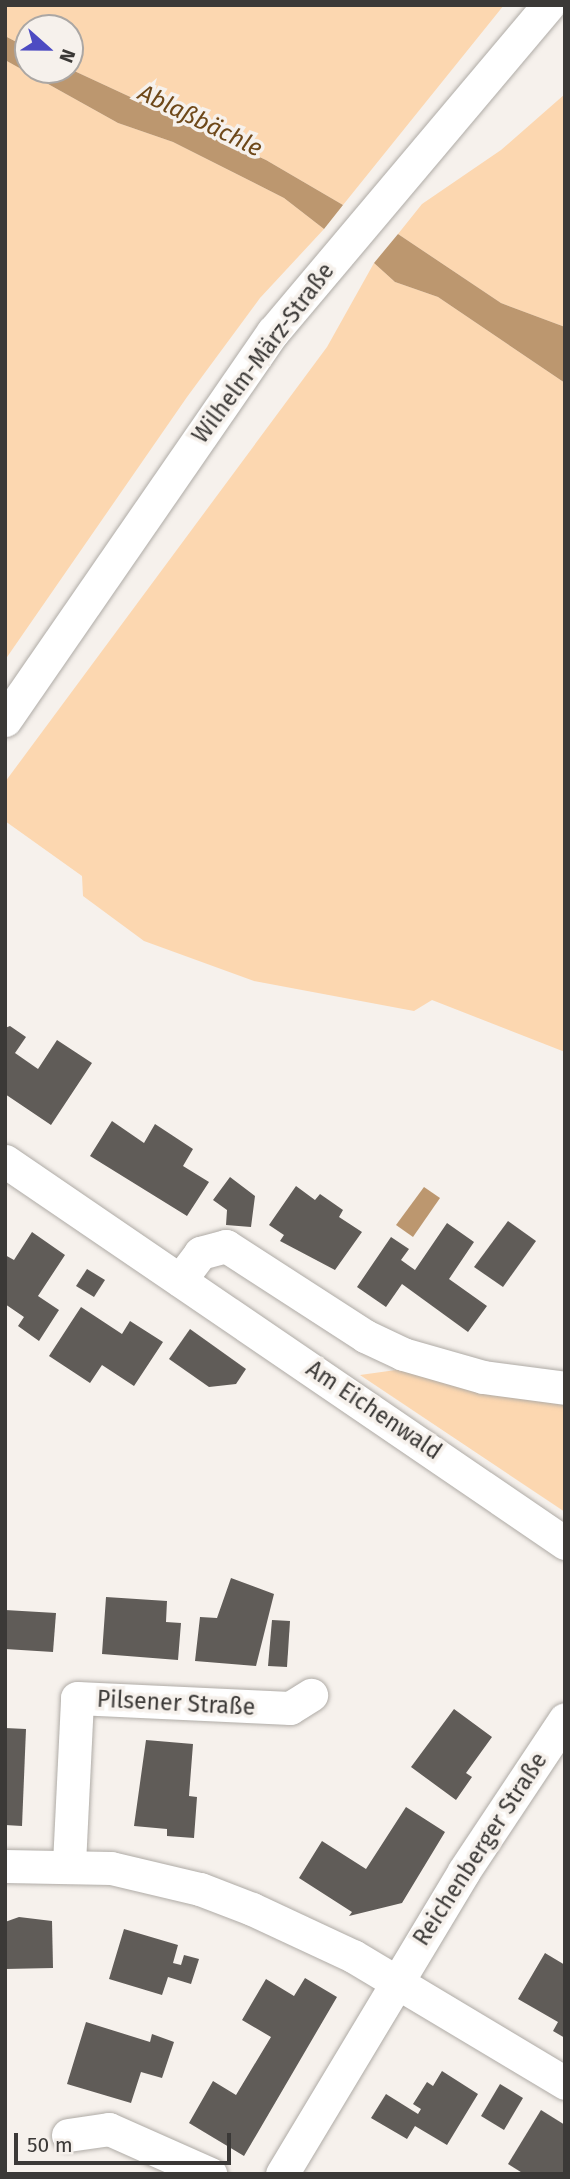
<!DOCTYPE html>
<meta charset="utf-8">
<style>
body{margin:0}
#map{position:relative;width:570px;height:2179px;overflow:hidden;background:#f6f1ec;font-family:"Fira Sans",sans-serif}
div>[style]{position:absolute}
.green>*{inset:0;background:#fcd7b0}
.water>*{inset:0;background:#bc976f}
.building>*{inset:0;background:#605c58}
.roads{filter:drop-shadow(0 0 2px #afaba6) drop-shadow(0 0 2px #afaba6)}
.minor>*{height:33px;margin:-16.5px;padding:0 16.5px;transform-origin:16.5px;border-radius:16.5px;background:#fff}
span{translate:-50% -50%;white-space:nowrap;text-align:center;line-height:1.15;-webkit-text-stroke:7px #f6f1ec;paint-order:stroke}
.street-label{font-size:23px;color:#3b3937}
.water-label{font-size:24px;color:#6e4819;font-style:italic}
.frame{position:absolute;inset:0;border:7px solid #3b3937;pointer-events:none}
.north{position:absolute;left:14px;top:14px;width:70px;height:70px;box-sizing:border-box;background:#f6f1ec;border:2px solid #aba7a4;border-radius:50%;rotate:111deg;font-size:19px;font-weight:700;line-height:28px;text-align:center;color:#3b3937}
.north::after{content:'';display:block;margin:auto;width:24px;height:32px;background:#4d4bc2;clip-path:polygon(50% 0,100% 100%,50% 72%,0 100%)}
.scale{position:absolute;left:14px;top:2133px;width:217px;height:32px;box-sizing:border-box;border:4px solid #3b3937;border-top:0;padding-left:9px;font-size:21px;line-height:24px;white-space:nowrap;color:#3b3937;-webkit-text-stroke:5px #f6f1ec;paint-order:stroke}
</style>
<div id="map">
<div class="green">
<i style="clip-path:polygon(5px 5px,504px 5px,343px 205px,266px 160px,70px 69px,70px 28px,28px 28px,28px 48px,5px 36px)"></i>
<i style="clip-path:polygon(5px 60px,118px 123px,173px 142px,284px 198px,324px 229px,260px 298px,187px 397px,5px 660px)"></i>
<i style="clip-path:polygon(565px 94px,565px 327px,501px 303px,398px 234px,422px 204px,501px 150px)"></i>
<i style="clip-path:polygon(374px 263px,395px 282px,438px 297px,565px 383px,565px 1052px,432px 1000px,414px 1011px,254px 981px,144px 941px,83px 896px,82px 876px,5px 821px,5px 782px,327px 347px)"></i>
<i style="clip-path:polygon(403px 1369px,475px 1391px,565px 1405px,565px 1512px,360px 1375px)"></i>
</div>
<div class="water">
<i style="clip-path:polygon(5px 36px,28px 48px,28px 70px,70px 69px,266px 160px,343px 205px,324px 229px,284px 198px,173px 142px,118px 123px,5px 60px)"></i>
<i style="clip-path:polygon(398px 234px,501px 303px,565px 327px,565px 383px,438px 297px,395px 282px,374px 263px)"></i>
<i style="clip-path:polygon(424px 1187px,440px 1198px,413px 1237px,396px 1225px)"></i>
</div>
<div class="building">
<i style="clip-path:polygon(10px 1026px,26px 1037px,15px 1053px,38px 1069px,57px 1040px,92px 1063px,51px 1125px,5px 1094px,5px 1028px)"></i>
<i style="clip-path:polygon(112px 1121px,144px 1143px,155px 1124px,193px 1149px,183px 1166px,209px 1182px,187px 1216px,90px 1156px)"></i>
<i style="clip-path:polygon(230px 1177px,255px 1196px,251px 1227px,226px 1225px,227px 1210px,213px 1200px)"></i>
<i style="clip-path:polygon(296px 1186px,315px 1200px,320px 1194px,343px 1210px,339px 1217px,362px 1232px,335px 1270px,280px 1241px,284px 1235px,269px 1225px)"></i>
<i style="clip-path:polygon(508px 1221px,536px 1241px,503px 1287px,474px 1267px)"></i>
<i style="clip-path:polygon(447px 1223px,474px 1242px,449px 1279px,487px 1306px,468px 1332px,402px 1284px,386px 1307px,357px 1287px,391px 1237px,409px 1249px,401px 1260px,415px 1270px)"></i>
<i style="clip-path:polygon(32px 1232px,65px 1255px,38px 1296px,59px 1310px,39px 1341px,18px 1326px,24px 1317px,5px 1304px,5px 1255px,14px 1260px)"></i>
<i style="clip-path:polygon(87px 1269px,105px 1280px,94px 1297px,76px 1286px)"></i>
<i style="clip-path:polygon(81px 1307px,122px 1334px,130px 1321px,163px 1342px,134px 1386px,102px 1365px,90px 1383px,49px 1356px)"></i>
<i style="clip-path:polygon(190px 1329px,246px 1369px,236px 1384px,209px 1387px,169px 1359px)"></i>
<i style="clip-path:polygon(231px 1578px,274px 1594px,256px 1666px,195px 1661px,200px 1617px,217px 1618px)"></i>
<i style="clip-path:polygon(106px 1597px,167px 1601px,166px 1622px,181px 1623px,178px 1660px,102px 1654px)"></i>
<i style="clip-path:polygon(5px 1610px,56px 1613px,53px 1652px,5px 1649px)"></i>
<i style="clip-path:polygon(272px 1620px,290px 1621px,287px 1667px,268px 1666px)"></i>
<i style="clip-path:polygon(454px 1709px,492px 1737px,466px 1773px,472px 1777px,456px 1800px,411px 1767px)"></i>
<i style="clip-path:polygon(5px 1728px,26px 1729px,22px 1826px,5px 1825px)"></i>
<i style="clip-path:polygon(146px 1740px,193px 1744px,189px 1796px,197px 1797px,194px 1838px,167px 1836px,167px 1829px,134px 1826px)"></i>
<i style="clip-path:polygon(406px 1807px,445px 1832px,402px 1903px,349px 1916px,352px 1912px,299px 1878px,322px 1841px,366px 1869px)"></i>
<i style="clip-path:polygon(19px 1917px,52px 1921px,53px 1968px,5px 1969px,5px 1922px)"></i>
<i style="clip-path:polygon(124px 1929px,178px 1945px,173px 1963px,181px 1965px,184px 1955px,199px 1959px,191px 1984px,168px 1977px,162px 1995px,109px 1979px)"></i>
<i style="clip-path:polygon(545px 1953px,565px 1965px,565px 2038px,553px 2031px,558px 2022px,518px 1999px)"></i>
<i style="clip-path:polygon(305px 1978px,337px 1997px,244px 2156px,189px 2123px,213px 2081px,236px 2095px,271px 2037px,242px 2020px,266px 1979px,294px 1996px)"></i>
<i style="clip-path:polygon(86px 2022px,150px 2042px,152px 2034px,174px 2042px,162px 2078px,141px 2072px,131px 2103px,67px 2084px)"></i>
<i style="clip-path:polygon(442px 2071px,478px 2094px,447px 2145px,415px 2126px,407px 2139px,371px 2118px,386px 2094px,418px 2114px,421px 2109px,413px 2104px,427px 2082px,433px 2086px)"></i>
<i style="clip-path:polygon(500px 2084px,523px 2098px,504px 2130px,481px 2116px)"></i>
<i style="clip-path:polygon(541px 2110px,565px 2125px,565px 2174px,524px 2174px,508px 2164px)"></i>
</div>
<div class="roads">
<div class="minor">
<i style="left:5px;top:720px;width:472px;rotate:-55.4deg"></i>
<i style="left:273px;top:332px;width:427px;rotate:-49.9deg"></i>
<i style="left:5px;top:1161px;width:678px;rotate:34.3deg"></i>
<i style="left:180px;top:1280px;width:34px;rotate:-53deg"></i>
<i style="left:200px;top:1253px;width:27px;rotate:-15deg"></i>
<i style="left:226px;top:1246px;width:166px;rotate:32.9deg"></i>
<i style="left:365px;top:1336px;width:42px;rotate:25.3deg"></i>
<i style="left:403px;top:1354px;width:83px;rotate:16deg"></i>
<i style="left:483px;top:1377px;width:83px;rotate:7.6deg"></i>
<i style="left:69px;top:1864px;width:166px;rotate:-87.2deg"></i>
<i style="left:77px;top:1698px;width:213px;rotate:2.7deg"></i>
<i style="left:290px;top:1708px;width:25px;rotate:-32deg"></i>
<i style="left:5px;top:1866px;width:106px;rotate:1.1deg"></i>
<i style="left:111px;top:1868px;width:91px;rotate:13.3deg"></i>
<i style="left:200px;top:1889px;width:56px;rotate:21deg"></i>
<i style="left:252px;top:1909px;width:111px;rotate:25deg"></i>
<i style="left:353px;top:1956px;width:247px;rotate:30.9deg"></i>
<i style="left:68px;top:2135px;width:41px;rotate:-8.3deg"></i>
<i style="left:109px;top:2129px;width:111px;rotate:24deg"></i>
<i style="left:282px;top:2174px;width:353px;rotate:-59deg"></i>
<i style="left:464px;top:1871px;width:182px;rotate:-56.4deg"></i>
</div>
</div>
<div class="street-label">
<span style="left:263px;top:353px;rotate:-53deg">Wilhelm-März-Straße</span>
<span style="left:374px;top:1410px;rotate:34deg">Am Eichenwald</span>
<span style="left:176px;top:1703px;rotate:3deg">Pilsener Straße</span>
<span style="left:480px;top:1849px;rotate:-57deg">Reichenberger Straße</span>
</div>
<div class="water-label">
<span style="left:200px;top:121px;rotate:26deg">Ablaßbächle</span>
</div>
<div class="frame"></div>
<div class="north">N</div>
<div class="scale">50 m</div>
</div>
